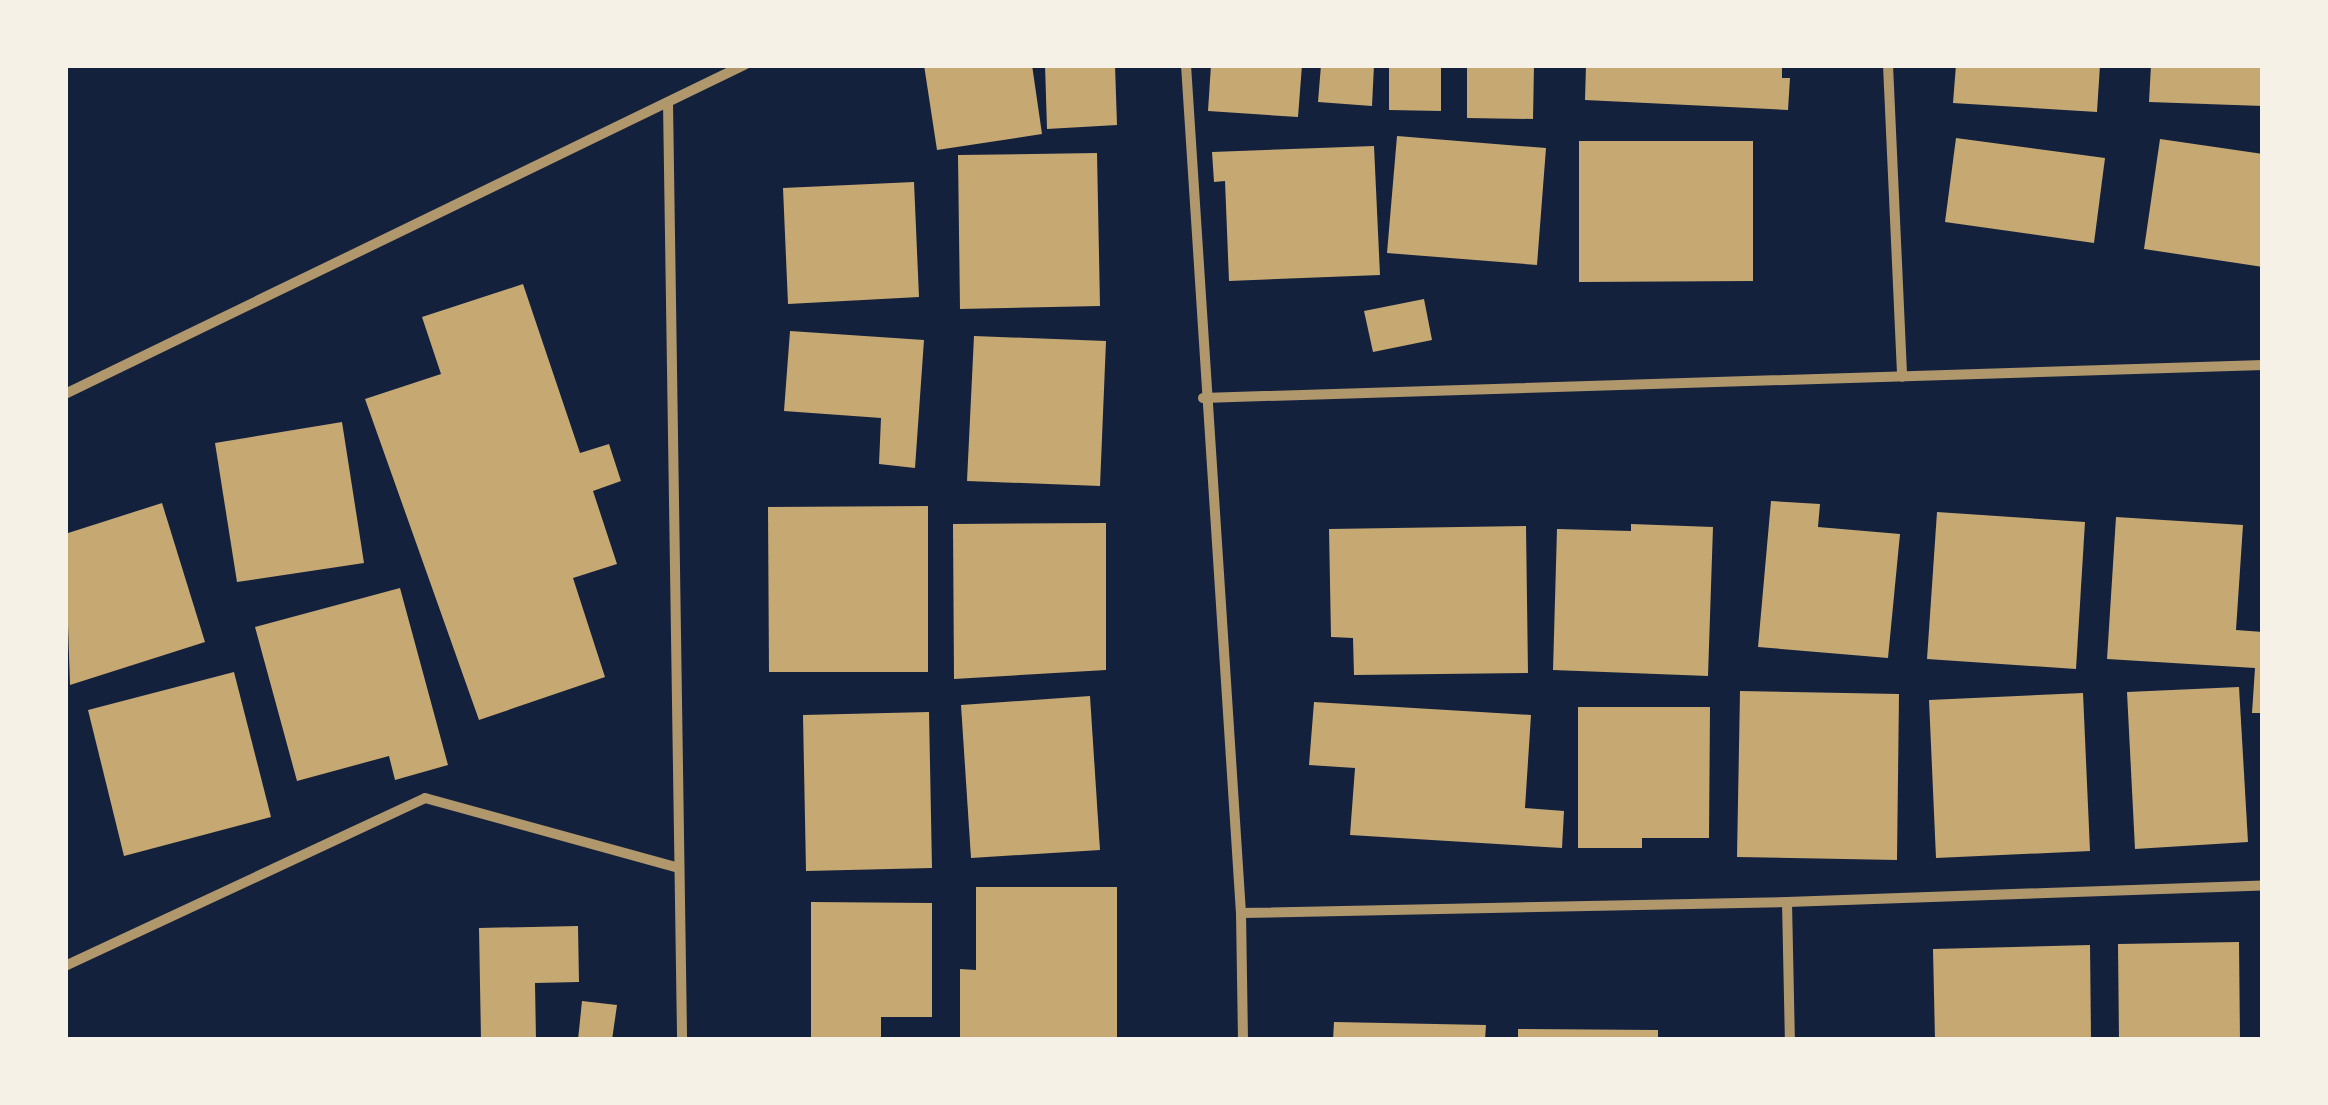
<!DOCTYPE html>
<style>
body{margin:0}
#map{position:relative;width:2328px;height:1105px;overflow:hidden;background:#14213d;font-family:Barlow,sans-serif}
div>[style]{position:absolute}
.building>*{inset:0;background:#c6a872}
.minor>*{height:10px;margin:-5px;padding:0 5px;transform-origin:5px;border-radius:5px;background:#b1986c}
span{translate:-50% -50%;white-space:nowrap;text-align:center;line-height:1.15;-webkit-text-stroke:10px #f6f1e7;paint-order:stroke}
.frame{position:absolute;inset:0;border:68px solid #f6f1e7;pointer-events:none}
</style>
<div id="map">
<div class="building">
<i style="clip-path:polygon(924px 65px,1032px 65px,1042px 134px,937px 150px)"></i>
<i style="clip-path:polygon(1045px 65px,1115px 65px,1117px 125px,1047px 129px)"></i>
<i style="clip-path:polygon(1211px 65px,1302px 65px,1298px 117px,1208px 111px)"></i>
<i style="clip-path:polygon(1321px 65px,1374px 65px,1372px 106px,1318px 102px)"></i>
<i style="clip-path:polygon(1389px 65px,1441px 65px,1441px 111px,1389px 110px)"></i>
<i style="clip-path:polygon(1467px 65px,1534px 65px,1533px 119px,1467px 118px)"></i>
<i style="clip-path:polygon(1586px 65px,1782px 65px,1782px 78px,1790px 78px,1788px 110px,1585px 100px)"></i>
<i style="clip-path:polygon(1956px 65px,2100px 65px,2097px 112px,1953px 103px)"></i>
<i style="clip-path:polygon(2151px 65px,2263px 65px,2263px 106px,2149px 102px)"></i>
<i style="clip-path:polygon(1397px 136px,1546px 148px,1537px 265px,1387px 253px)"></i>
<i style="clip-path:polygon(1956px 138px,2105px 158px,2094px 243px,1945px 222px)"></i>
<i style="clip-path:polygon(2160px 139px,2263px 154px,2263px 267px,2144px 249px)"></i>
<i style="clip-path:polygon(1579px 141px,1753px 141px,1753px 281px,1579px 282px)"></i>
<i style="clip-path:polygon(1374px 146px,1380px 275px,1229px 281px,1225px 181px,1214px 182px,1212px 152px)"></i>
<i style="clip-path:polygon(1097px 153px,1100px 306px,960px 309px,958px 155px)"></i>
<i style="clip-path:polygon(914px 182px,919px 297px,788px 304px,783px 188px)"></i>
<i style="clip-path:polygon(523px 284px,580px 453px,609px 444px,621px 481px,593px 491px,617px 564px,573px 578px,605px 677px,479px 720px,365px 399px,441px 374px,422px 317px)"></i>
<i style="clip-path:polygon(1424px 299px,1432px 340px,1373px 352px,1364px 311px)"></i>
<i style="clip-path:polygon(790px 331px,924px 340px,915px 468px,879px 464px,881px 418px,784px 411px)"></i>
<i style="clip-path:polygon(974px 336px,1106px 341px,1100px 486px,967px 481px)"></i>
<i style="clip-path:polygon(342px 422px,364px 563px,237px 582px,215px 443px)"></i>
<i style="clip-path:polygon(1771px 501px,1820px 504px,1818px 527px,1900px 534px,1888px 658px,1758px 647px)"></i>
<i style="clip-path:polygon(162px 503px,205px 642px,70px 685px,65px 534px)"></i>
<i style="clip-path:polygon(928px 506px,928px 672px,769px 672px,768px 507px)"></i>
<i style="clip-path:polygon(1937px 512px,2085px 522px,2076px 669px,1927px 659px)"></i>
<i style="clip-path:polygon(2116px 517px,2243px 525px,2236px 630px,2263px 632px,2263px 713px,2252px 713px,2255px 668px,2107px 659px)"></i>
<i style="clip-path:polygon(1106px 523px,1106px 670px,954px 679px,953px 524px)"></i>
<i style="clip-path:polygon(1631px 524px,1713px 527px,1708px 676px,1553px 670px,1557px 529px,1631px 531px)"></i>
<i style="clip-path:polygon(1526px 526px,1528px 673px,1354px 675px,1353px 638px,1331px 637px,1329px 529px)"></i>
<i style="clip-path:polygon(400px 588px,448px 765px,395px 780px,389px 756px,297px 781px,255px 627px)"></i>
<i style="clip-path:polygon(234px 672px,271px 817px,124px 856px,88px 710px)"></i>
<i style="clip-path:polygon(2239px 687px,2248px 842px,2135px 849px,2127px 692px)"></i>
<i style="clip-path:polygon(1740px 691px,1899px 694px,1897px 860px,1737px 857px)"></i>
<i style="clip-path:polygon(2083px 693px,2090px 851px,1936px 858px,1929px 700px)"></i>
<i style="clip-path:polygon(1090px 696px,1100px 850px,971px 858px,961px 705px)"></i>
<i style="clip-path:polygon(1314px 702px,1531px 715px,1525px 808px,1564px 811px,1562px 848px,1350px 835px,1355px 768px,1309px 765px)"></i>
<i style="clip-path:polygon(1578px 707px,1710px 707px,1709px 838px,1642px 838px,1642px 848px,1578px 848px)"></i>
<i style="clip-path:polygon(929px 712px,932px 868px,806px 871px,803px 715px)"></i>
<i style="clip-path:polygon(976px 887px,1117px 887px,1117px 1040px,960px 1040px,960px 969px,976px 970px)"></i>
<i style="clip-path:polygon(811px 902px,932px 903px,932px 1017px,881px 1017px,881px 1039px,811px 1038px)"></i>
<i style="clip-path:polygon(578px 926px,579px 982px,535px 983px,536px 1040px,481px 1040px,479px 928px)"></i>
<i style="clip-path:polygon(2239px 942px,2240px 1040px,2119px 1040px,2118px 944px)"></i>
<i style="clip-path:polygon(2090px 945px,2091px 1040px,1935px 1040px,1933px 949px)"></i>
<i style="clip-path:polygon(582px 1001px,617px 1005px,612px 1040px,578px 1040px)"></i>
<i style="clip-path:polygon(1334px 1022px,1486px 1025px,1485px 1040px,1333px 1040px)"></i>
<i style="clip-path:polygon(1518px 1029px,1658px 1030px,1658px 1040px,1518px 1040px)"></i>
</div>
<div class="minor">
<i style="left:1186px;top:65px;width:850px;rotate:86.29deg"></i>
<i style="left:1241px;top:913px;width:127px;rotate:89.1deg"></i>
<i style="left:1888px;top:65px;width:312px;rotate:87.4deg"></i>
<i style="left:668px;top:102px;width:938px;rotate:89.14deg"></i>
<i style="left:65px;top:394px;width:755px;rotate:-25.85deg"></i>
<i style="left:1203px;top:398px;width:1061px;rotate:-1.78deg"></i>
<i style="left:1787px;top:902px;width:476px;rotate:-2deg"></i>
<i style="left:1241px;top:913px;width:546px;rotate:-1.15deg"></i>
<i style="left:1787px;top:902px;width:138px;rotate:88.8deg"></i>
<i style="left:65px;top:966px;width:397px;rotate:-25deg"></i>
<i style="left:425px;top:798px;width:263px;rotate:15.4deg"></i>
</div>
<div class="frame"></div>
</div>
